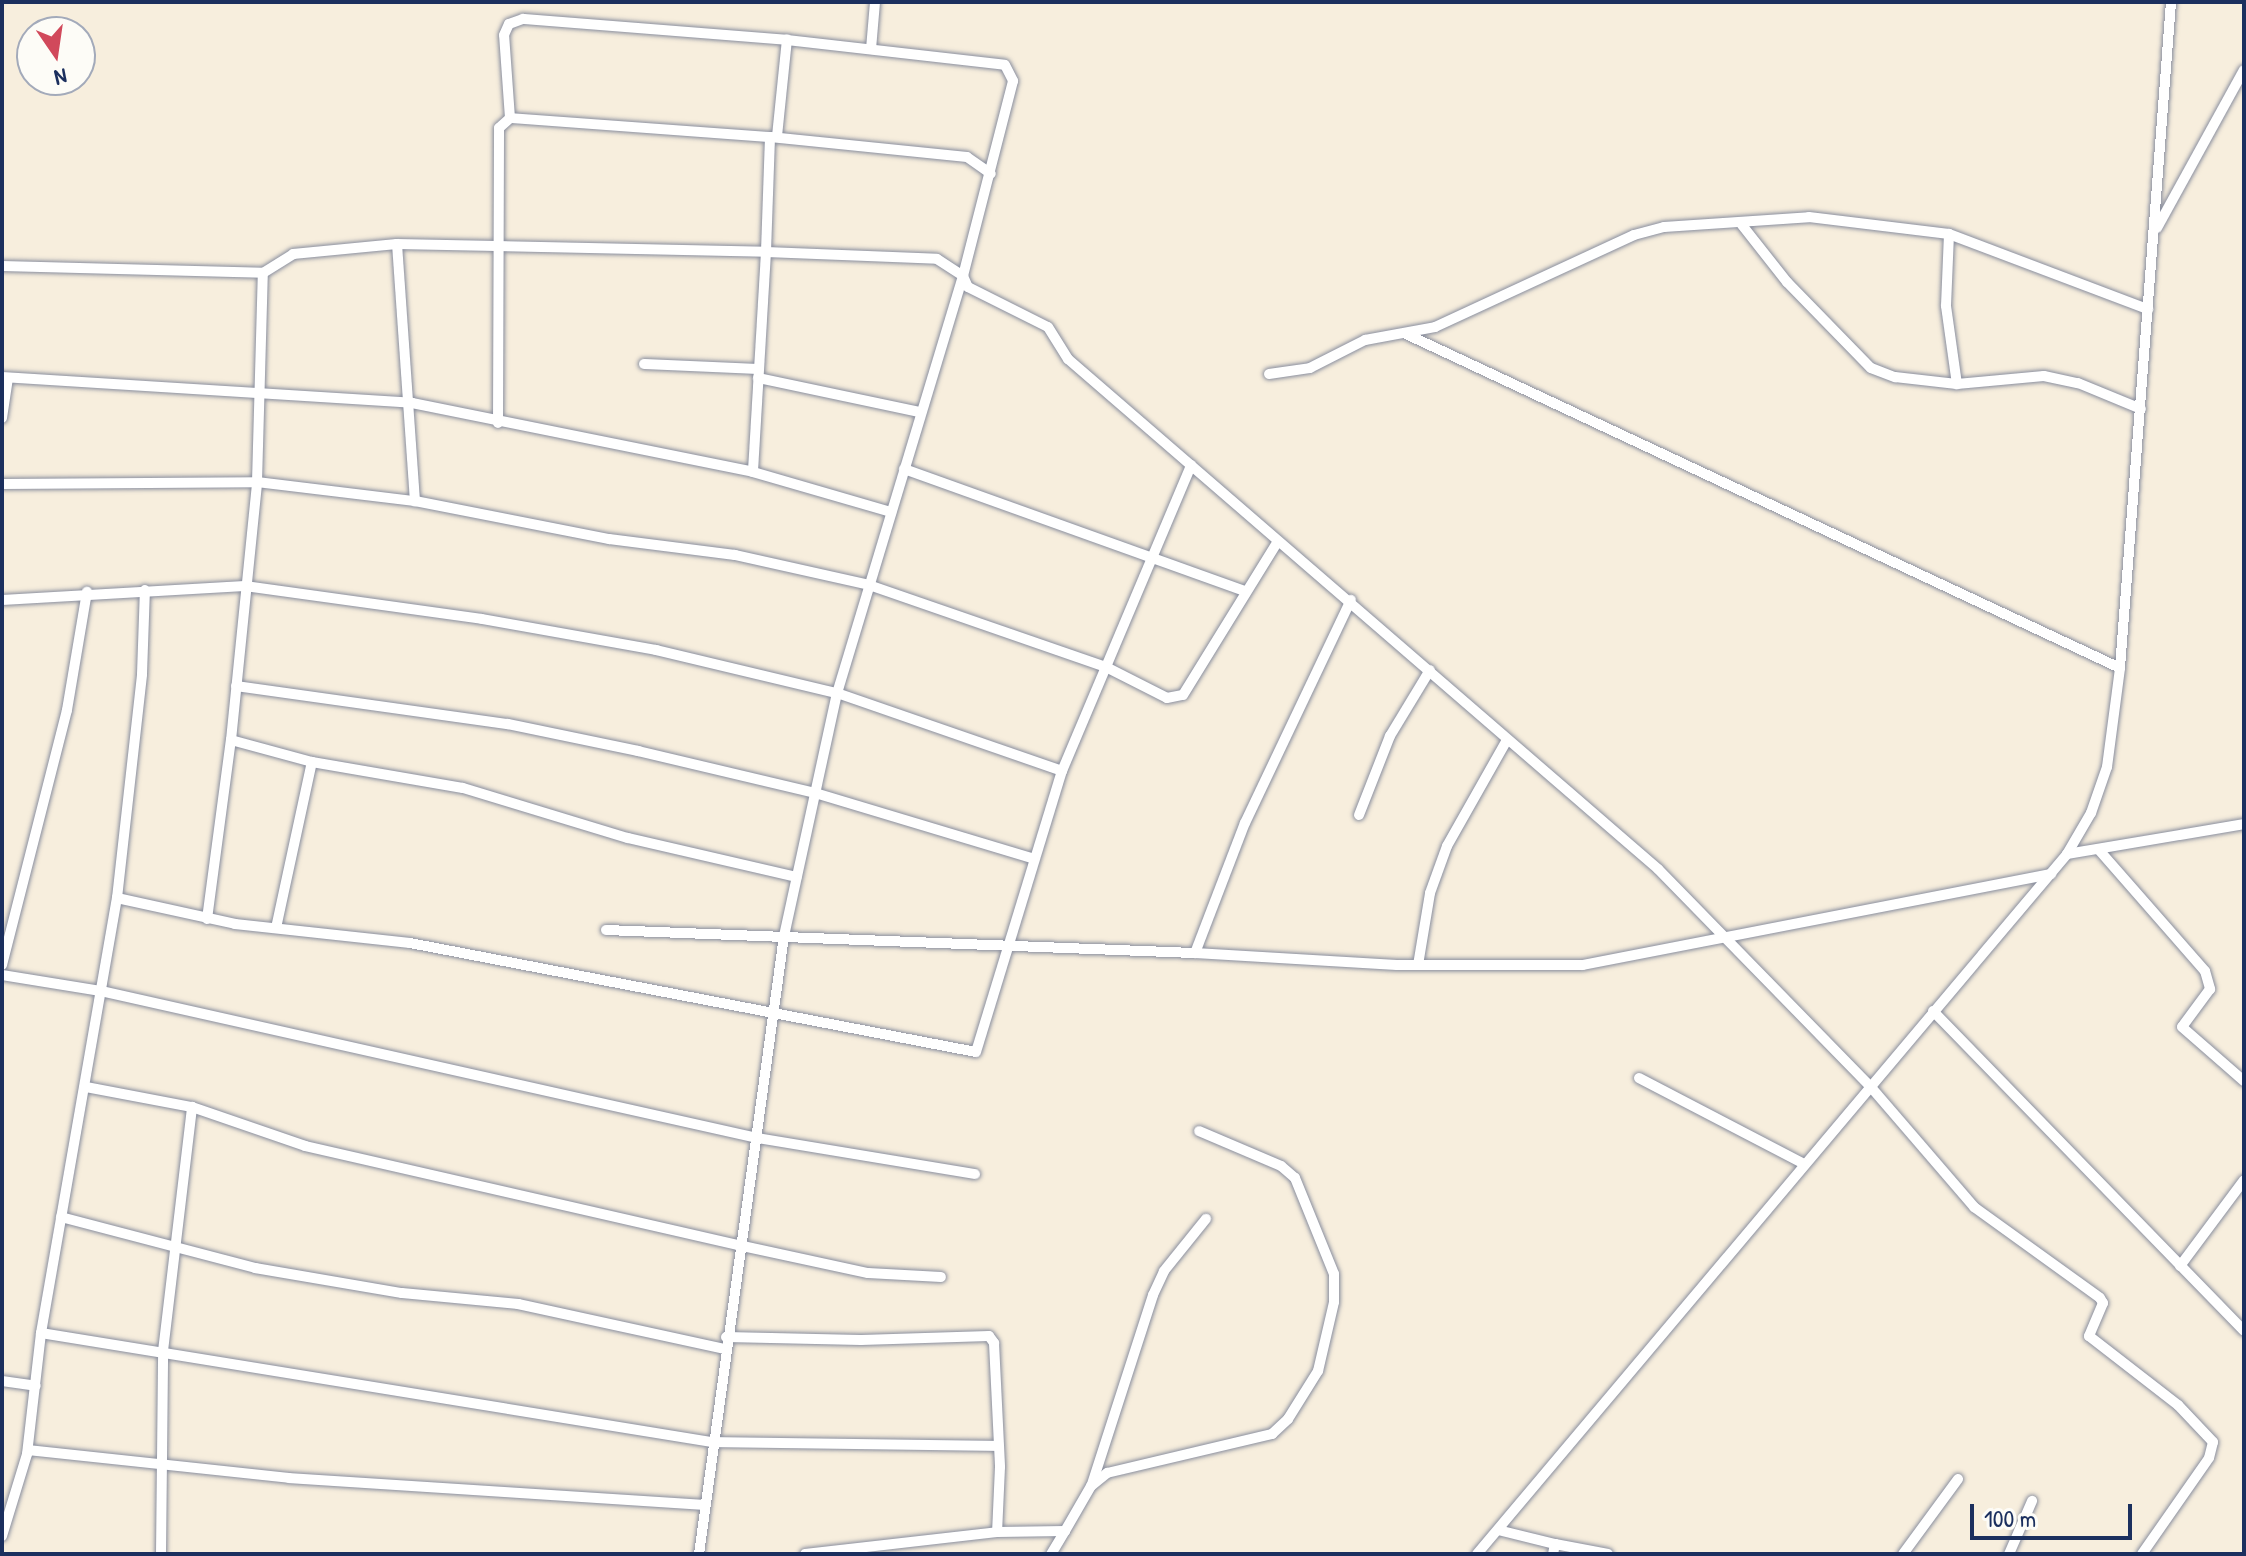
<!DOCTYPE html>
<style>
body{margin:0}
#map{position:relative;width:2246px;height:1556px;overflow:hidden;background:#f7eedd;font-family:"Patrick Hand",sans-serif}
div>[style]{position:absolute}
.roads{filter:drop-shadow(0 0 2px #898e9e) drop-shadow(0 0 2px #898e9e)}
.minor>*{height:10px;margin:-5px;padding:0 5px;transform-origin:5px;border-radius:5px;background:#fff}
span{translate:-50% -50%;white-space:nowrap;text-align:center;line-height:1.15;-webkit-text-stroke:6px #fdfcf7;paint-order:stroke}
.frame{position:absolute;inset:0;border:4px solid #1b2f5e;pointer-events:none}
.north{position:absolute;left:16px;top:16px;width:80px;height:80px;box-sizing:border-box;background:#fdfcf7;border:2px solid #a3aaba;border-radius:50%;rotate:167deg;font-size:22px;font-weight:700;line-height:32px;text-align:center;color:#1b2f5e}
.north::after{content:'';display:block;margin:auto;width:28px;height:36px;background:#d1495b;clip-path:polygon(50% 0,100% 100%,50% 72%,0 100%)}
.scale{position:absolute;left:1970px;top:1504px;width:162px;height:36px;box-sizing:border-box;border:4px solid #1b2f5e;border-top:0;padding-left:10px;font-size:24px;line-height:28px;white-space:nowrap;color:#1b2f5e;-webkit-text-stroke:6px #fdfcf7;paint-order:stroke}
</style>
<div id="map">
<div class="roads">
<div class="minor">
<i style="left:871px;top:49px;width:47px;rotate:-85.1deg"></i>
<i style="left:510px;top:118px;width:83px;rotate:-94.1deg"></i>
<i style="left:504px;top:35px;width:12px;rotate:-66deg"></i>
<i style="left:509px;top:24px;width:15px;rotate:-20deg"></i>
<i style="left:523px;top:19px;width:265px;rotate:4.5deg"></i>
<i style="left:787px;top:40px;width:219px;rotate:6.5deg"></i>
<i style="left:1005px;top:65px;width:18px;rotate:63deg"></i>
<i style="left:1013px;top:81px;width:201px;rotate:104.4deg"></i>
<i style="left:963px;top:276px;width:12px;rotate:66deg"></i>
<i style="left:968px;top:287px;width:89px;rotate:26.6deg"></i>
<i style="left:1048px;top:327px;width:38px;rotate:58deg"></i>
<i style="left:1068px;top:359px;width:780px;rotate:40.84deg"></i>
<i style="left:1658px;top:869px;width:303px;rotate:45.7deg"></i>
<i style="left:1870px;top:1086px;width:160px;rotate:49.3deg"></i>
<i style="left:1974px;top:1207px;width:155px;rotate:35.8deg"></i>
<i style="left:2100px;top:1298px;width:6px;rotate:59deg"></i>
<i style="left:2103px;top:1303px;width:36px;rotate:113deg"></i>
<i style="left:2089px;top:1336px;width:113px;rotate:37.8deg"></i>
<i style="left:2178px;top:1405px;width:51px;rotate:46.6deg"></i>
<i style="left:2213px;top:1442px;width:16px;rotate:104deg"></i>
<i style="left:2209px;top:1458px;width:117px;rotate:124.9deg"></i>
<i style="left:777px;top:136px;width:97px;rotate:-84.1deg"></i>
<i style="left:770px;top:137px;width:198px;rotate:5.8deg"></i>
<i style="left:967px;top:157px;width:29px;rotate:35deg"></i>
<i style="left:1742px;top:225px;width:73px;rotate:51.7deg"></i>
<i style="left:1787px;top:282px;width:120px;rotate:45.7deg"></i>
<i style="left:1871px;top:368px;width:26px;rotate:21deg"></i>
<i style="left:1895px;top:377px;width:62px;rotate:6.4deg"></i>
<i style="left:1957px;top:384px;width:87px;rotate:-5.3deg"></i>
<i style="left:2044px;top:376px;width:35px;rotate:12deg"></i>
<i style="left:2078px;top:383px;width:68px;rotate:22.4deg"></i>
<i style="left:2157px;top:228px;width:180px;rotate:-61.2deg"></i>
<i style="left:1949px;top:234px;width:72px;rotate:92.4deg"></i>
<i style="left:1946px;top:306px;width:79px;rotate:82deg"></i>
<i style="left:397px;top:244px;width:258px;rotate:86deg"></i>
<i style="left:2px;top:266px;width:261px;rotate:1.5deg"></i>
<i style="left:263px;top:273px;width:36px;rotate:-32deg"></i>
<i style="left:293px;top:254px;width:104px;rotate:-5.5deg"></i>
<i style="left:397px;top:244px;width:369px;rotate:1.2deg"></i>
<i style="left:766px;top:252px;width:220px;rotate:93.4deg"></i>
<i style="left:1406px;top:334px;width:788px;rotate:25.07deg"></i>
<i style="left:644px;top:364px;width:115px;rotate:2.5deg"></i>
<i style="left:1269px;top:374px;width:41px;rotate:-8.3deg"></i>
<i style="left:1310px;top:368px;width:62px;rotate:-27deg"></i>
<i style="left:1365px;top:340px;width:71px;rotate:-10.5deg"></i>
<i style="left:1435px;top:327px;width:219px;rotate:-24.8deg"></i>
<i style="left:1634px;top:235px;width:31px;rotate:-15deg"></i>
<i style="left:1664px;top:227px;width:145px;rotate:-3.9deg"></i>
<i style="left:1809px;top:217px;width:141px;rotate:6.9deg"></i>
<i style="left:1949px;top:234px;width:213px;rotate:20.7deg"></i>
<i style="left:2px;top:377px;width:411px;rotate:3.6deg"></i>
<i style="left:412px;top:403px;width:348px;rotate:11.4deg"></i>
<i style="left:753px;top:472px;width:144px;rotate:16.2deg"></i>
<i style="left:758px;top:378px;width:166px;rotate:11.9deg"></i>
<i style="left:2px;top:418px;width:40px;rotate:-81.5deg"></i>
<i style="left:498px;top:423px;width:295px;rotate:-89.8deg"></i>
<i style="left:499px;top:128px;width:15px;rotate:-42deg"></i>
<i style="left:510px;top:118px;width:261px;rotate:4.2deg"></i>
<i style="left:770px;top:137px;width:115px;rotate:92deg"></i>
<i style="left:766px;top:252px;width:171px;rotate:2.3deg"></i>
<i style="left:937px;top:259px;width:31px;rotate:33deg"></i>
<i style="left:963px;top:276px;width:436px;rotate:106.8deg"></i>
<i style="left:837px;top:693px;width:249px;rotate:102.3deg"></i>
<i style="left:784px;top:936px;width:624px;rotate:97.83deg"></i>
<i style="left:904px;top:469px;width:362px;rotate:19.7deg"></i>
<i style="left:2px;top:484px;width:255px;rotate:-0.4deg"></i>
<i style="left:257px;top:482px;width:159px;rotate:6.9deg"></i>
<i style="left:415px;top:501px;width:198px;rotate:11.1deg"></i>
<i style="left:609px;top:539px;width:127px;rotate:7.2deg"></i>
<i style="left:735px;top:555px;width:137px;rotate:12.6deg"></i>
<i style="left:869px;top:585px;width:251px;rotate:19.1deg"></i>
<i style="left:1106px;top:667px;width:68px;rotate:26.9deg"></i>
<i style="left:1167px;top:698px;width:16px;rotate:-11deg"></i>
<i style="left:1183px;top:695px;width:179px;rotate:-58.3deg"></i>
<i style="left:2px;top:600px;width:243px;rotate:-3.3deg"></i>
<i style="left:245px;top:586px;width:239px;rotate:7.9deg"></i>
<i style="left:482px;top:619px;width:177px;rotate:10.1deg"></i>
<i style="left:656px;top:650px;width:186px;rotate:13.4deg"></i>
<i style="left:837px;top:693px;width:238px;rotate:19.1deg"></i>
<i style="left:236px;top:686px;width:275px;rotate:8deg"></i>
<i style="left:508px;top:724px;width:133px;rotate:11.7deg"></i>
<i style="left:638px;top:751px;width:182px;rotate:13.3deg"></i>
<i style="left:815px;top:793px;width:227px;rotate:16.7deg"></i>
<i style="left:231px;top:740px;width:84px;rotate:15.2deg"></i>
<i style="left:312px;top:762px;width:153px;rotate:9.8deg"></i>
<i style="left:463px;top:788px;width:172px;rotate:16.9deg"></i>
<i style="left:628px;top:838px;width:173px;rotate:13deg"></i>
<i style="left:1359px;top:815px;width:85px;rotate:-68.6deg"></i>
<i style="left:1390px;top:736px;width:77px;rotate:-58.8deg"></i>
<i style="left:2099px;top:850px;width:161px;rotate:48.8deg"></i>
<i style="left:2205px;top:971px;width:19px;rotate:74deg"></i>
<i style="left:2210px;top:989px;width:47px;rotate:126.4deg"></i>
<i style="left:2182px;top:1027px;width:82px;rotate:41.1deg"></i>
<i style="left:2067px;top:854px;width:180px;rotate:-9.6deg"></i>
<i style="left:117px;top:898px;width:121px;rotate:12.4deg"></i>
<i style="left:235px;top:924px;width:176px;rotate:6.2deg"></i>
<i style="left:410px;top:943px;width:576px;rotate:10.9deg"></i>
<i style="left:976px;top:1052px;width:294px;rotate:-73deg"></i>
<i style="left:1062px;top:771px;width:332px;rotate:-67.1deg"></i>
<i style="left:207px;top:919px;width:181px;rotate:-82.4deg"></i>
<i style="left:231px;top:740px;width:259px;rotate:-84.2deg"></i>
<i style="left:257px;top:482px;width:209px;rotate:-88.4deg"></i>
<i style="left:276px;top:928px;width:170px;rotate:-77.8deg"></i>
<i style="left:606px;top:930px;width:589px;rotate:2.24deg"></i>
<i style="left:1195px;top:953px;width:139px;rotate:-69deg"></i>
<i style="left:1245px;top:823px;width:247px;rotate:-64.6deg"></i>
<i style="left:1195px;top:953px;width:202px;rotate:3.4deg"></i>
<i style="left:1397px;top:965px;width:186px"></i>
<i style="left:1583px;top:965px;width:477px;rotate:-11deg"></i>
<i style="left:2px;top:965px;width:263px;rotate:-75.7deg"></i>
<i style="left:67px;top:710px;width:120px;rotate:-80.4deg"></i>
<i style="left:1418px;top:965px;width:73px;rotate:-80.5deg"></i>
<i style="left:1430px;top:893px;width:50px;rotate:-70.1deg"></i>
<i style="left:1447px;top:846px;width:122px;rotate:-60.5deg"></i>
<i style="left:2px;top:975px;width:100px;rotate:9.2deg"></i>
<i style="left:101px;top:991px;width:672px;rotate:12.63deg"></i>
<i style="left:757px;top:1138px;width:221px;rotate:9.4deg"></i>
<i style="left:1933px;top:1011px;width:446px;rotate:45.8deg"></i>
<i style="left:1639px;top:1078px;width:186px;rotate:27.5deg"></i>
<i style="left:86px;top:1087px;width:108px;rotate:10.7deg"></i>
<i style="left:192px;top:1107px;width:120px;rotate:19deg"></i>
<i style="left:305px;top:1146px;width:444px;rotate:12.9deg"></i>
<i style="left:738px;top:1245px;width:133px;rotate:12.2deg"></i>
<i style="left:868px;top:1273px;width:73px;rotate:3.1deg"></i>
<i style="left:61px;top:1217px;width:201px;rotate:14.7deg"></i>
<i style="left:255px;top:1268px;width:149px;rotate:9.7deg"></i>
<i style="left:402px;top:1293px;width:117px;rotate:5.4deg"></i>
<i style="left:518px;top:1304px;width:211px;rotate:12.3deg"></i>
<i style="left:2180px;top:1266px;width:107px;rotate:-53.3deg"></i>
<i style="left:41px;top:1333px;width:680px;rotate:9.23deg"></i>
<i style="left:712px;top:1442px;width:286px;rotate:0.8deg"></i>
<i style="left:726px;top:1337px;width:135px;rotate:1.3deg"></i>
<i style="left:861px;top:1340px;width:128px;rotate:-1.8deg"></i>
<i style="left:989px;top:1336px;width:9px;rotate:54deg"></i>
<i style="left:994px;top:1343px;width:124px;rotate:87.2deg"></i>
<i style="left:1000px;top:1467px;width:65px;rotate:92.6deg"></i>
<i style="left:2px;top:1381px;width:34px;rotate:8deg"></i>
<i style="left:28px;top:1450px;width:262px;rotate:6.1deg"></i>
<i style="left:289px;top:1478px;width:416px;rotate:3.7deg"></i>
<i style="left:1092px;top:1484px;width:199px;rotate:-72.1deg"></i>
<i style="left:1153px;top:1295px;width:26px;rotate:-65deg"></i>
<i style="left:1164px;top:1271px;width:67px;rotate:-51.1deg"></i>
<i style="left:1498px;top:1530px;width:59px;rotate:13.8deg"></i>
<i style="left:1555px;top:1544px;width:10px;rotate:101deg"></i>
<i style="left:1065px;top:1531px;width:52px;rotate:-60deg"></i>
<i style="left:1091px;top:1486px;width:21px;rotate:-39deg"></i>
<i style="left:1107px;top:1473px;width:170px;rotate:-13.3deg"></i>
<i style="left:1272px;top:1434px;width:22px;rotate:-43deg"></i>
<i style="left:1288px;top:1419px;width:57px;rotate:-58deg"></i>
<i style="left:1318px;top:1371px;width:71px;rotate:-76.9deg"></i>
<i style="left:1334px;top:1302px;width:28px;rotate:-90deg"></i>
<i style="left:1334px;top:1274px;width:104px;rotate:-112.1deg"></i>
<i style="left:1295px;top:1178px;width:18px;rotate:-139deg"></i>
<i style="left:1281px;top:1166px;width:89px;rotate:-156.9deg"></i>
<i style="left:2px;top:1536px;width:86px;rotate:-73deg"></i>
<i style="left:27px;top:1454px;width:122px;rotate:-83.4deg"></i>
<i style="left:41px;top:1333px;width:442px;rotate:-80.1deg"></i>
<i style="left:117px;top:898px;width:225px;rotate:-83.6deg"></i>
<i style="left:142px;top:674px;width:84px;rotate:-88deg"></i>
<i style="left:1555px;top:1544px;width:54px;rotate:10.7deg"></i>
<i style="left:161px;top:1554px;width:203px;rotate:-89.4deg"></i>
<i style="left:163px;top:1351px;width:246px;rotate:-83.2deg"></i>
<i style="left:805px;top:1554px;width:193px;rotate:-6.5deg"></i>
<i style="left:997px;top:1532px;width:68px;rotate:-0.8deg"></i>
<i style="left:1065px;top:1531px;width:27px;rotate:121deg"></i>
<i style="left:1477px;top:1554px;width:915px;rotate:-49.87deg"></i>
<i style="left:2067px;top:854px;width:48px;rotate:-59.7deg"></i>
<i style="left:2091px;top:813px;width:49px;rotate:-70.8deg"></i>
<i style="left:2107px;top:767px;width:100px;rotate:-82.5deg"></i>
<i style="left:2120px;top:668px;width:668px;rotate:-85.62deg"></i>
<i style="left:1903px;top:1554px;width:93px;rotate:-53.7deg"></i>
<i style="left:2009px;top:1554px;width:58px;rotate:-66.5deg"></i>
</div>
</div>
<div class="frame"></div>
<div class="north">N</div>
<div class="scale">100 m</div>
</div>
